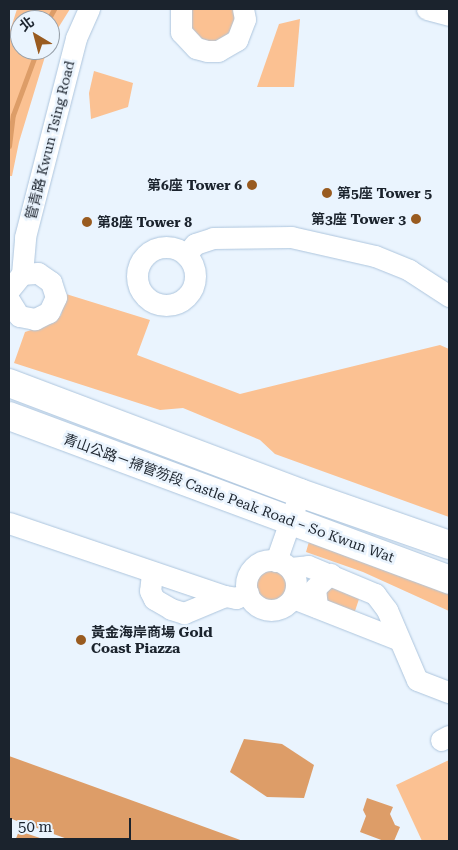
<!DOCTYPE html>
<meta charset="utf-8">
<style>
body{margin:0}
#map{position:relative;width:458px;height:850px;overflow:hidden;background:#eaf4fe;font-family:"Roboto Serif","Noto Sans TC",serif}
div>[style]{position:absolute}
.green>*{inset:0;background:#fbc192}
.round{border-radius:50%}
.water>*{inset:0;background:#dd9d68}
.pier>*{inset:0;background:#eaf4fe}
.stream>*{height:5px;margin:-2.5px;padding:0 2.5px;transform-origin:2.5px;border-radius:2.5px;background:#dd9d68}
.roads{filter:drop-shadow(0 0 1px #adc5dd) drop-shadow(0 0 1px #adc5dd)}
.minor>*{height:21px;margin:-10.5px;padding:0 10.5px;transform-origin:10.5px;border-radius:10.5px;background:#fff}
.minor>.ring{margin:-10.5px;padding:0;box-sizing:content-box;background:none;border:21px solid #fff;border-radius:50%}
.major>*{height:28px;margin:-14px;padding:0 14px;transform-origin:14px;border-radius:14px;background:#fff}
.dots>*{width:14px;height:14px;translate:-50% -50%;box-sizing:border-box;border:2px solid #eaf4fe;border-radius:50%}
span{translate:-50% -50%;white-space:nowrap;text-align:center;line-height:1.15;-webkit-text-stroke:5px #eaf4fe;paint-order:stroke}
.street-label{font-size:14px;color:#1b232d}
.poi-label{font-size:14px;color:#1b232d;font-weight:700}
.right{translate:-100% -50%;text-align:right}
.left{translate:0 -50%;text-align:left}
.frame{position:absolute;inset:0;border:10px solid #1b232d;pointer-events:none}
.north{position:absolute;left:10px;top:10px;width:50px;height:50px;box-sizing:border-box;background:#eaf4fe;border:1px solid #97a0aa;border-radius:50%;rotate:323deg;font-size:14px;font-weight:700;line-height:20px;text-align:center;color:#1b232d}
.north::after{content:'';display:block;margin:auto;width:18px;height:22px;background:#995b20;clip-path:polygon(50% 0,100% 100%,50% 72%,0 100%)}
.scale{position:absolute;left:10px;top:818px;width:121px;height:22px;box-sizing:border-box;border:2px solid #1b232d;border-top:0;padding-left:6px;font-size:15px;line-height:18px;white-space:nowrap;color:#1b232d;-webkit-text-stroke:4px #eaf4fe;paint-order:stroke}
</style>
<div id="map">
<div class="green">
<i style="clip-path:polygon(17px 9px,70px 9px,50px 41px,50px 20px,20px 20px,20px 50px,47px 50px,19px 142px,12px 176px,9px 176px,9px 34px)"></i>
<i style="clip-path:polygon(187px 9px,234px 9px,236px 24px,221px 43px,197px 42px,186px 13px)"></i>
<i style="clip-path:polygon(300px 19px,294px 87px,257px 87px,279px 24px)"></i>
<i style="clip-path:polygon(94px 71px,133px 83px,128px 107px,91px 119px,89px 93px)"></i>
<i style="clip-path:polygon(66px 294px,150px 320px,137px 355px,240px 394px,440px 345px,449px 349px,449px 517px,275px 454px,260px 440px,183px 408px,160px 410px,14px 363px,25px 332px,53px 323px,61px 315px)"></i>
<i style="clip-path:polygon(310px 538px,449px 588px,449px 611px,363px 572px,306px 552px)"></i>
<i class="round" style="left:250px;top:565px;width:42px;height:42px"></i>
<i style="clip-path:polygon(325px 583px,360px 596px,355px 611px,348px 615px,321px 605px)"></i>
<i style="clip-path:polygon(449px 760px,449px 841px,422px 841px,396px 785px)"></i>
</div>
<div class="water">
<i style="clip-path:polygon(244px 739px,282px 744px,314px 765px,304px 798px,267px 797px,230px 772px)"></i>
<i style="clip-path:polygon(9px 756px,139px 803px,243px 841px,9px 841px)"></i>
<i style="clip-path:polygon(367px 798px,393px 807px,390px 814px,395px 825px,400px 827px,394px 841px,384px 841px,360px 832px,366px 816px,363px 810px)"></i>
</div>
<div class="pier">
<i style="clip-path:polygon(9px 818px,73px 841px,49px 841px,19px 831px,15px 841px,9px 841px)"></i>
</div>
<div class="stream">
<i style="left:48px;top:20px;width:13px;rotate:-61deg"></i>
<i style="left:9px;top:146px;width:31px;rotate:-83deg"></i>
<i style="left:13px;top:115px;width:69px;rotate:-69.7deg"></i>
</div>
<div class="roads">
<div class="minor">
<i style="left:181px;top:9px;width:23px;rotate:90deg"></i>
<i style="left:181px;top:32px;width:22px;rotate:47deg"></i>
<i style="left:196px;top:48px;width:11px;rotate:15deg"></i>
<i style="left:207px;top:51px;width:11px"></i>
<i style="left:218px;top:51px;width:22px;rotate:-30deg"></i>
<i style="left:237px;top:40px;width:22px;rotate:-69deg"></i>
<i style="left:245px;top:19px;width:10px;rotate:-101deg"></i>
<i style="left:427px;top:9px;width:23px;rotate:15deg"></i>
<i class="ring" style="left:137px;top:247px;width:37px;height:37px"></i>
<i style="left:186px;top:255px;width:14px;rotate:-51deg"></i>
<i style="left:195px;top:244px;width:19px;rotate:-18deg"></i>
<i style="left:213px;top:238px;width:78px;rotate:-0.7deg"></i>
<i style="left:291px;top:237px;width:86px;rotate:12.7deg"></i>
<i style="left:375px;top:256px;width:37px;rotate:22deg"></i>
<i style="left:409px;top:270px;width:48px;rotate:33deg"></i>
<i style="left:22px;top:274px;width:37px;rotate:-85deg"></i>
<i style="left:25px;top:237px;width:205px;rotate:-75.6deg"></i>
<i style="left:76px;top:38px;width:32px;rotate:-66deg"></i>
<i style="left:9px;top:290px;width:21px;rotate:-51deg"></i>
<i style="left:22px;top:274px;width:16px;rotate:-4deg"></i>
<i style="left:38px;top:273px;width:16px;rotate:35deg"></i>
<i style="left:51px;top:282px;width:16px;rotate:72deg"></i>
<i style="left:56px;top:297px;width:17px;rotate:115deg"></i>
<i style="left:49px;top:312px;width:16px;rotate:153deg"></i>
<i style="left:35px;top:319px;width:16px;rotate:-169deg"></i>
<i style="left:19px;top:316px;width:19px;rotate:-122deg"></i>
<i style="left:9px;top:523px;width:228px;rotate:18.7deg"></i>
<i style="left:225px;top:596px;width:11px;rotate:10deg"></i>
<i style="left:236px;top:598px;width:13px;rotate:-23deg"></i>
<i class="ring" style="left:246px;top:560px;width:29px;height:29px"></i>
<i style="left:276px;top:561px;width:72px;rotate:-70.6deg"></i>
<i style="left:290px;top:568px;width:18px;rotate:-6deg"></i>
<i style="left:308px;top:566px;width:73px;rotate:22.7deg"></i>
<i style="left:375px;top:594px;width:20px;rotate:53deg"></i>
<i style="left:387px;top:610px;width:76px;rotate:66.8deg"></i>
<i style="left:417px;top:680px;width:34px;rotate:21deg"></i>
<i style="left:152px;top:573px;width:18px;rotate:96deg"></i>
<i style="left:150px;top:591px;width:9px;rotate:63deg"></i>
<i style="left:154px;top:599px;width:20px;rotate:30deg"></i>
<i style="left:171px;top:609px;width:14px;rotate:17deg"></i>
<i style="left:184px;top:613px;width:44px;rotate:-22.5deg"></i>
<i style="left:293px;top:598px;width:112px;rotate:21.5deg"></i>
<i style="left:317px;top:607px;width:19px;rotate:-96deg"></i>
<i style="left:315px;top:588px;width:21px;rotate:-43deg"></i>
<i style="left:441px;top:740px;width:9px;rotate:-27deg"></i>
</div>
<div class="major">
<i style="left:9px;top:383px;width:311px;rotate:20.7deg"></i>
<i style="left:300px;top:493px;width:158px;rotate:19.2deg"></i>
<i style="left:9px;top:416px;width:470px;rotate:20.4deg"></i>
</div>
</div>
<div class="dots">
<i style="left:252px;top:185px;background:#995b20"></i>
<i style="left:327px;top:193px;background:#995b20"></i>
<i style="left:416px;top:219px;background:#995b20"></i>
<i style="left:87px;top:222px;background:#995b20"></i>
<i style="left:81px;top:640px;background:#995b20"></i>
</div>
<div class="street-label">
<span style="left:50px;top:140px;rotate:-76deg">管青路 Kwun Tsing Road</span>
<span style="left:229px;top:498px;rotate:20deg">青山公路－掃管笏段 Castle Peak Road – So Kwun Wat</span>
</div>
<div class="poi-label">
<span class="right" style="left:242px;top:185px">第6座 Tower 6</span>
<span class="left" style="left:337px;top:193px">第5座 Tower 5</span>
<span class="right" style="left:406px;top:219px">第3座 Tower 3</span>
<span class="left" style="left:97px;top:222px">第8座 Tower 8</span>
<span class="left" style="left:91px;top:640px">黃金海岸商場 Gold<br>Coast Piazza</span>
</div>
<div class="frame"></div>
<div class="north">北</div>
<div class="scale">50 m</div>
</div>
